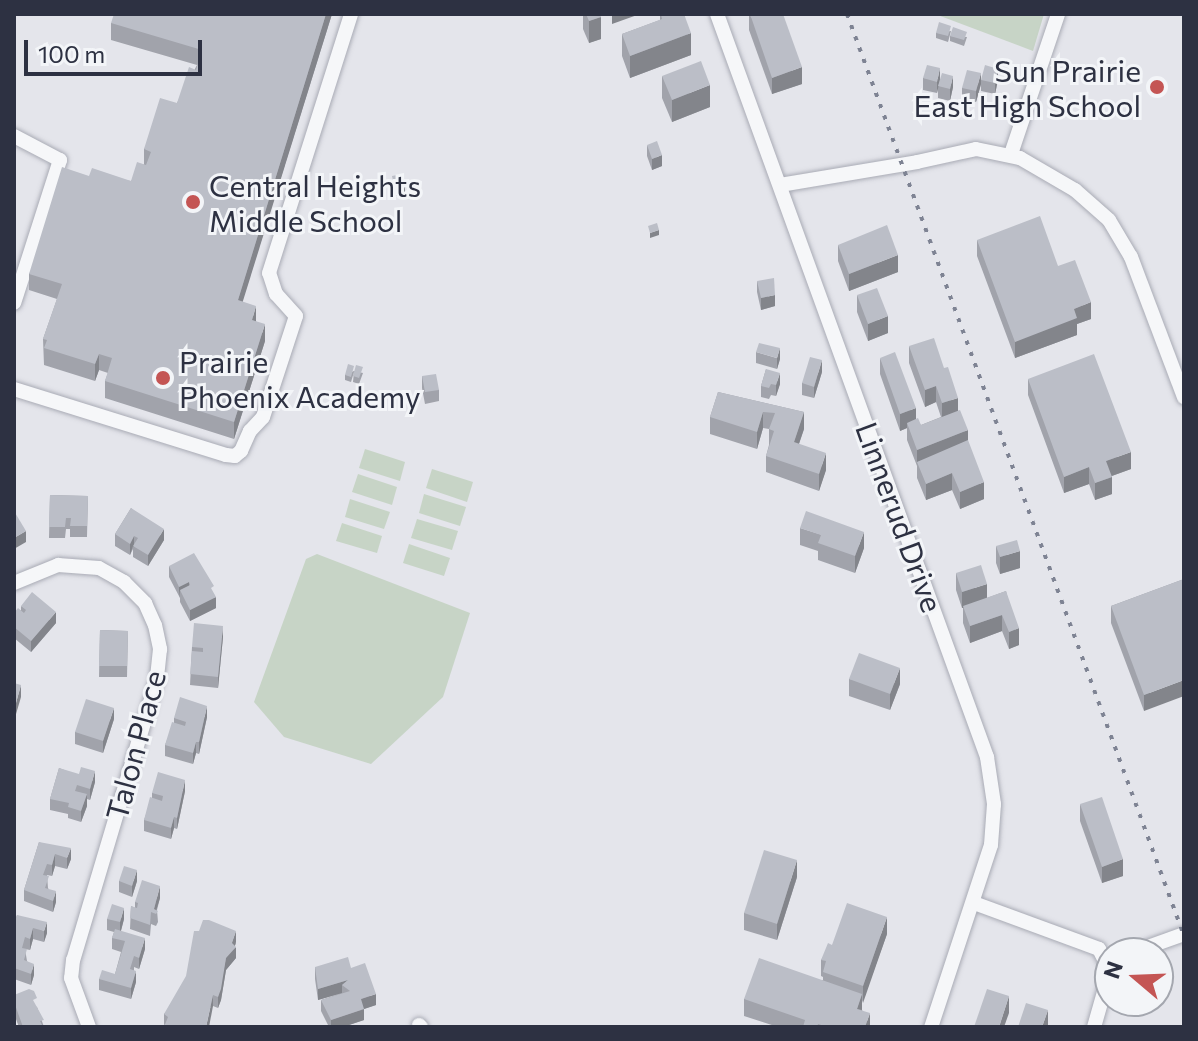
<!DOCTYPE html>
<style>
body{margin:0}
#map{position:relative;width:1198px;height:1041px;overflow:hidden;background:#e4e5eb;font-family:Commissioner,sans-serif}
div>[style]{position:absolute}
.green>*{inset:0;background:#c7d4c6}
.roads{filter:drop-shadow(0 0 2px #a9abb5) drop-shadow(0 0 2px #a9abb5)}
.minor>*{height:14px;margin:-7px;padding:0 7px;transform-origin:7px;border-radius:7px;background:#f6f7f9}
.rail>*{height:4px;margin-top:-2px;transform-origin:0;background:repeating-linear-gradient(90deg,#7e8393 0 4px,transparent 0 12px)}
.wall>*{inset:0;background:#a1a3ab}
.shaded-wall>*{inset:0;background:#83858b}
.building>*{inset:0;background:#bbbec7}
.dots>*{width:22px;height:22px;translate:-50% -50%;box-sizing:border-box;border:4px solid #f3f5f8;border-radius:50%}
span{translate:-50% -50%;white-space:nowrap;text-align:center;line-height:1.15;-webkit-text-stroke:6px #f3f5f8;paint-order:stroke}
.poi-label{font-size:30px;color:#2d3142}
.right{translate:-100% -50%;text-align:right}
.left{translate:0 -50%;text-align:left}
.street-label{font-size:30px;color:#2d3142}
.frame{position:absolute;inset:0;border:16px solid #2d3142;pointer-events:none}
.north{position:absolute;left:1094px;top:937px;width:80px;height:80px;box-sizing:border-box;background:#f3f5f8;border:2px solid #a4a7af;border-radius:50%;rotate:289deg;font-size:22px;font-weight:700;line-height:32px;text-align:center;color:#2d3142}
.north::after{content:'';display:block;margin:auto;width:28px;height:36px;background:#c45554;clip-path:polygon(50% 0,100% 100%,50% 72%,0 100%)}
.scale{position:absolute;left:24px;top:40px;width:178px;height:36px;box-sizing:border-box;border:4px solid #2d3142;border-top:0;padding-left:10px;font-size:24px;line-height:28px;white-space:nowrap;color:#2d3142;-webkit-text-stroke:6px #f3f5f8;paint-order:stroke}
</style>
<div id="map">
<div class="green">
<i style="clip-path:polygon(935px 14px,1044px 14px,1033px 51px)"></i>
<i style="clip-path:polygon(365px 449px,405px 462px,400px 481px,359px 468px)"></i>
<i style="clip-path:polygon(432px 469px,473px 482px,467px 502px,426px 488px)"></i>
<i style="clip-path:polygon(358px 474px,397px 487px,392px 505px,352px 492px)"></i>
<i style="clip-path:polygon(424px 494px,466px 507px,460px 526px,419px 513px)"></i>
<i style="clip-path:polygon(350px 499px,390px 512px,384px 529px,345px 517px)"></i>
<i style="clip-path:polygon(417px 519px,458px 531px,452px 550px,411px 538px)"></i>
<i style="clip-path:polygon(342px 523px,382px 536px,377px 553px,336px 541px)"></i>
<i style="clip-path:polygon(409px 544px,450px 558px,444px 576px,403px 563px)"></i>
<i style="clip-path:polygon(317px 554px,470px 613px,443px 697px,371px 764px,284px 737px,254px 702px,306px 559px)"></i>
</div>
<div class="roads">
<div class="minor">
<i style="left:717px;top:14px;width:791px;rotate:70.03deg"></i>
<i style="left:987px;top:757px;width:48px;rotate:81.5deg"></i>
<i style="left:994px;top:804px;width:41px;rotate:94.2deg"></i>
<i style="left:991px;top:845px;width:192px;rotate:108.2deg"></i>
<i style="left:14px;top:136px;width:52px;rotate:27.6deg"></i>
<i style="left:60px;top:160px;width:150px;rotate:107.8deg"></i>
<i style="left:1011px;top:154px;width:148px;rotate:-71.4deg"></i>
<i style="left:780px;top:185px;width:139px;rotate:-9.5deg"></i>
<i style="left:917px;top:162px;width:60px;rotate:-12.4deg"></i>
<i style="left:976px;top:149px;width:45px;rotate:11.6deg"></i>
<i style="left:1020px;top:158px;width:64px;rotate:30.2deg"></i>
<i style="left:1075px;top:190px;width:45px;rotate:41.4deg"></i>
<i style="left:1109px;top:220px;width:43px;rotate:59.3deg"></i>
<i style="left:1131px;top:257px;width:150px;rotate:69.3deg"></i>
<i style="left:14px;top:389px;width:222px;rotate:17.3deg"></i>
<i style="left:226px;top:455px;width:9px;rotate:6deg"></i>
<i style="left:235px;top:456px;width:8px;rotate:-40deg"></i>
<i style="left:241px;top:451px;width:22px;rotate:-66deg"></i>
<i style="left:250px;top:431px;width:19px;rotate:-47deg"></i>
<i style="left:263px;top:417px;width:106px;rotate:-71.9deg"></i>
<i style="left:296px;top:316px;width:30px;rotate:-132deg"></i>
<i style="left:276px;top:294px;width:22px;rotate:-108deg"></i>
<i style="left:269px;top:273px;width:272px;rotate:-72.4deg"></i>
<i style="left:14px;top:583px;width:48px;rotate:-22.2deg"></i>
<i style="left:58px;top:565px;width:41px;rotate:4.2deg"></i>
<i style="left:99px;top:568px;width:29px;rotate:29deg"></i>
<i style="left:124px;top:582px;width:30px;rotate:45deg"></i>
<i style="left:145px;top:603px;width:24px;rotate:66deg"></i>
<i style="left:155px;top:625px;width:25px;rotate:78deg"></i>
<i style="left:160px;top:649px;width:30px;rotate:96deg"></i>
<i style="left:157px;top:679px;width:293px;rotate:106.6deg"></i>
<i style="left:73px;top:960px;width:18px;rotate:96deg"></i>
<i style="left:71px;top:978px;width:52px;rotate:69.8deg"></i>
<i style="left:974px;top:903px;width:133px;rotate:20.2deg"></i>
<i style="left:1099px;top:949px;width:25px;rotate:63deg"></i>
<i style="left:1110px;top:971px;width:58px;rotate:105.9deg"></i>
<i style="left:1131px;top:953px;width:56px;rotate:-19.7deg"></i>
<i style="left:419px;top:1025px;width:3px;rotate:45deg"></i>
</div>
</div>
<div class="rail">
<i style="left:847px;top:14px;width:982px;rotate:69.92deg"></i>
</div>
<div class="wall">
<i style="clip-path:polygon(332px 14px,242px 302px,256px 321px,265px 341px,234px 439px,105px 398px,105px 381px,108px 373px,99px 370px,95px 381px,44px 365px,43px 339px,57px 299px,29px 290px,29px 274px,89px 176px,131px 181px,144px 164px,144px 149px,177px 103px,197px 65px,111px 40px,111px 23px)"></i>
<i style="clip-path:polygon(583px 14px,600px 14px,601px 39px,589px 43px,583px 29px)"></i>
<i style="clip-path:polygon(660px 14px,684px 14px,691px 55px,630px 78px,622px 56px,622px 34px,660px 20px)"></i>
<i style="clip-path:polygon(749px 14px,802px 84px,772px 94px,749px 30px)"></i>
<i style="clip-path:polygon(951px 31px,948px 42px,936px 38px,936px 33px)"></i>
<i style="clip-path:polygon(950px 36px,967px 37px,964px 46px,950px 41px)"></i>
<i style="clip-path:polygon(662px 76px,710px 107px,672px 122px,662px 98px)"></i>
<i style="clip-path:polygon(923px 78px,940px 79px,953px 87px,950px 101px,938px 98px,938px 87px,937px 93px,923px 90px)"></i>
<i style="clip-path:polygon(981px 80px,998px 80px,995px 94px,981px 91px)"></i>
<i style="clip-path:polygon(981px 84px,976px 102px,962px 99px,962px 88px)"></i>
<i style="clip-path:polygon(647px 145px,662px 166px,652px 170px,647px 156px)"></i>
<i style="clip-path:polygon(977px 240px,1058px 266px,1091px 319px,1077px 324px,1077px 335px,1015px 358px,977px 256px)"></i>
<i style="clip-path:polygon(838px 245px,898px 272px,849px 291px,838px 261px)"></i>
<i style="clip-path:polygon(757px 281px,775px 306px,761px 310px,757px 292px)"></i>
<i style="clip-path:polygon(857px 295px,888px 333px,868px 341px,857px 312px)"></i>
<i style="clip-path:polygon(909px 346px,958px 410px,968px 442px,984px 499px,960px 509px,952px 490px,926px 500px,917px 478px,917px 466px,907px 440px,907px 428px,900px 431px,880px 374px,880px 358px,916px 420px,921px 425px,941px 417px,936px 402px,925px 407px,909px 363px)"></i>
<i style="clip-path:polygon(756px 352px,780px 359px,777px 369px,756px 363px)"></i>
<i style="clip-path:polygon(766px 369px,780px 384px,776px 396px,771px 395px,769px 399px,761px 397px,761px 386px)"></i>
<i style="clip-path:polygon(354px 371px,363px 373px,359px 384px,353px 382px,354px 372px,351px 382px,345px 380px,345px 375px)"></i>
<i style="clip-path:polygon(822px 372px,814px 398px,802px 395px,802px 383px)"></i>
<i style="clip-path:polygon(422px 376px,439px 390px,439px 401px,425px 404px,422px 388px)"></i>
<i style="clip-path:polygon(1028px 379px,1131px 469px,1112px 476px,1112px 494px,1095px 500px,1089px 484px,1064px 493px,1028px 395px)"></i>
<i style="clip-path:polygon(718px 392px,804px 412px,804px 429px,799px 444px,826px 470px,819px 491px,766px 472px,766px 456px,769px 445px,769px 429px,763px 428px,757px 449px,710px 434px,710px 417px)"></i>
<i style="clip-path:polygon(50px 495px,88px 496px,87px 537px,70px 537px,70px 529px,66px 529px,65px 538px,49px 538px)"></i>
<i style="clip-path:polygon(131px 508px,164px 540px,148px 566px,133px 557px,133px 549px,130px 555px,115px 546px,115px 534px)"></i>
<i style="clip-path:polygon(800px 528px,864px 548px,855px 573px,818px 560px,818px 551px,800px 545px)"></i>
<i style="clip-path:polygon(996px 546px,1020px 568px,1000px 574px,996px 563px)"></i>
<i style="clip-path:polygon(169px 566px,214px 594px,216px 608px,190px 621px,180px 602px,180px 598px,169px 577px)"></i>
<i style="clip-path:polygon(956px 573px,987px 598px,1006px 591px,1019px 645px,1009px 649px,1002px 631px,970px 643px,963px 623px,963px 608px,962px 608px,956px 590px)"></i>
<i style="clip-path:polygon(1184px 579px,1144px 711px,1111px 623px,1111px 606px)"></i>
<i style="clip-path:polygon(21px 606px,56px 623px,31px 652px,14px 638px,14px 613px,21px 610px)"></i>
<i style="clip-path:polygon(100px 630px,128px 631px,127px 677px,99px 677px)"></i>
<i style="clip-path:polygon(223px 637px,218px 688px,190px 685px,192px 647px)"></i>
<i style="clip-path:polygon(849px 679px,900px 684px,890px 710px,849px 696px)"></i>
<i style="clip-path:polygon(207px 717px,199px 754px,196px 753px,193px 764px,165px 756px,165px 745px,174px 723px,174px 718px)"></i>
<i style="clip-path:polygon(114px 719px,103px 753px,75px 744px,75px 732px)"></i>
<i style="clip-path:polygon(59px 768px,95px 782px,90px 800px,87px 799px,87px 806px,81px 822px,68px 818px,68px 814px,50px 810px,50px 799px)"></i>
<i style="clip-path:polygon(185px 791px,177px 829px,174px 828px,171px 839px,144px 831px,144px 820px,152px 798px,152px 793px)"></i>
<i style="clip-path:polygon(1080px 804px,1123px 876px,1102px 883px,1080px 821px)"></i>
<i style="clip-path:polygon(39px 842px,71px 859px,67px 869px,55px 866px,52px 876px,47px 875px,48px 888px,56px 902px,53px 912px,24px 901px,24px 890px)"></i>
<i style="clip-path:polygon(797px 877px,777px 940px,744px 930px,744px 913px)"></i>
<i style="clip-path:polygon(119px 881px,137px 881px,132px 897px,119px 892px)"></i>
<i style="clip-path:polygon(160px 898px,157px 910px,158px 922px,156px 926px,151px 924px,150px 936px,130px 929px,131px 906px,135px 908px,135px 902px)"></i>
<i style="clip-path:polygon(17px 915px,47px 933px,44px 942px,33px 939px,30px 950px,25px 949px,27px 961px,34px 975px,31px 985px,14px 979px,14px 924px)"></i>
<i style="clip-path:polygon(107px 919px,124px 919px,121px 931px,145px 949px,139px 969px,134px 967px,134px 970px,136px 982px,131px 999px,99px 990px,99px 979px,115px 974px,121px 952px,112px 949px,112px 938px,114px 932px,107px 930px)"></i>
<i style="clip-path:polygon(887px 934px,862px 1003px,862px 1010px,870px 1027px,778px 1027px,744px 1016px,744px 999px,823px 980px,823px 977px,821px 976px,821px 960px,832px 945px)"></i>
<i style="clip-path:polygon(236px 942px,235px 946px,236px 958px,226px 970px,221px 1000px,218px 1008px,213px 1006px,164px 1025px,164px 1014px)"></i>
<i style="clip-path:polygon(315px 967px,351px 968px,376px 1005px,364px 1009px,364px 1020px,343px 1027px,329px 1027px,321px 1011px,321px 1000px,342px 993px,318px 1000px,315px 979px)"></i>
<i style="clip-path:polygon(14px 995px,37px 1007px,44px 1027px,19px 1027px,14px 1014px)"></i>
</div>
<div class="shaded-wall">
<i style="clip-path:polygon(326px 14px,332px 14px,238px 317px,238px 300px)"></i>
<i style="clip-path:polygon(612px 14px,640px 14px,612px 24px)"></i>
<i style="clip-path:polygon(601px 17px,601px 39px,589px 43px,589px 21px)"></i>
<i style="clip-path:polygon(691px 33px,691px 55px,630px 78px,630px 56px)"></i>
<i style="clip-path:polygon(802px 67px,802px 84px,772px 94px,772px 78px)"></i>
<i style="clip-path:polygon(940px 68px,940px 79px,937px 93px,937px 82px)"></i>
<i style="clip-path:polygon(998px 69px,998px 80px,995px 94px,995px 83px)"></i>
<i style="clip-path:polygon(981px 73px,981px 84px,976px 102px,976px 91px)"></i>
<i style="clip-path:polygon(953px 76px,953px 87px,950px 101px,950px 89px)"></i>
<i style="clip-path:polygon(710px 85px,710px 107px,672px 122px,672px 100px)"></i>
<i style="clip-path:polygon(662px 155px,662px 166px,652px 170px,652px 159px)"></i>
<i style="clip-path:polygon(405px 188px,405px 194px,395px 196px,395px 190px)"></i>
<i style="clip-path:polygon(659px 230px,659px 235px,650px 238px,650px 233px)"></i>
<i style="clip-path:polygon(898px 255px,898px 272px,849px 291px,849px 274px)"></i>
<i style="clip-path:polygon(775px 295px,775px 306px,761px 310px,761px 298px)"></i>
<i style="clip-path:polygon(1091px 302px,1091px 319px,1077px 324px,1077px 335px,1015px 358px,1015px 342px,1074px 309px)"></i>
<i style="clip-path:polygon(256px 306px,256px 322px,252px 320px)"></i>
<i style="clip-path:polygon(888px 316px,888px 333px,868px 341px,868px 324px)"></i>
<i style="clip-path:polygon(265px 324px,265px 341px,234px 439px,234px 422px)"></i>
<i style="clip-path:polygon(780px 348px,780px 359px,777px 369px,777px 358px)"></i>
<i style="clip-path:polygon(99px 354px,99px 370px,95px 381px,95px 364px)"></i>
<i style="clip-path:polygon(822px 360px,822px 372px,814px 398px,814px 387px)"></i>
<i style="clip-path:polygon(780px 373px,780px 384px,776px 396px,776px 385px)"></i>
<i style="clip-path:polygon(936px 386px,936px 402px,925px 407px,925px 390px)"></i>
<i style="clip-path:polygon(958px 398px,958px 414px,942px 420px,942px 403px)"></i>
<i style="clip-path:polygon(916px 408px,916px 425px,907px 423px,907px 428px,900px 431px,900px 414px)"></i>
<i style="clip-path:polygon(763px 412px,763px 428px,757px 449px,757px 432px)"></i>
<i style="clip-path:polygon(804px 412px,804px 429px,794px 458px,794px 442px)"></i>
<i style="clip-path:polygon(968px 430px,968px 447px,917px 462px,917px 450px)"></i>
<i style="clip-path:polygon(1131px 452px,1131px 469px,1106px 478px,1106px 461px)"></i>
<i style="clip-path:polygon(826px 453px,826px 470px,819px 491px,819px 474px)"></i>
<i style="clip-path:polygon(1089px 467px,1089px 484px,1064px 493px,1064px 477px)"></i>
<i style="clip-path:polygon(952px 473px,952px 490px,926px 500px,926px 484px)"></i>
<i style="clip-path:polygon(1112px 477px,1112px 494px,1095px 500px,1095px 483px)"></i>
<i style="clip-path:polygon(984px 482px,984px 499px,960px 509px,960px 492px)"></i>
<i style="clip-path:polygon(164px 529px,164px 540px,148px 566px,148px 555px)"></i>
<i style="clip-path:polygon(26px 531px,26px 542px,14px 549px,14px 538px)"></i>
<i style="clip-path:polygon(864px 532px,864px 548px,855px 573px,855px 556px)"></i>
<i style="clip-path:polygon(134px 536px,134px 547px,133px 546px,130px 555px,130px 544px)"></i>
<i style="clip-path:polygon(1020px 551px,1020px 568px,1000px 574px,1000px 557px)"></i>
<i style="clip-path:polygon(189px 582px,189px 593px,180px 590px,179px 598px,179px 587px)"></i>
<i style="clip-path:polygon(987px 584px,987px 600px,962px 608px,962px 592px)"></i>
<i style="clip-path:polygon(216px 597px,216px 608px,190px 621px,190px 610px)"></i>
<i style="clip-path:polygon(56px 612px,56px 623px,31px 652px,31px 641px)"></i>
<i style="clip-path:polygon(1002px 615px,1002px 631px,970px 643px,970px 626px)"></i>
<i style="clip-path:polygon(223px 626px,223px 637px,218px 688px,218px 677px)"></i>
<i style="clip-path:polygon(1019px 628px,1019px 645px,1009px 649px,1009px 632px)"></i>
<i style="clip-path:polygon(900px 668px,900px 684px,890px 710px,890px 694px)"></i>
<i style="clip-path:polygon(1184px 680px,1184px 696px,1144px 711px,1144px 695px)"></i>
<i style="clip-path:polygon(21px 685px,21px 697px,14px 721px,14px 710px)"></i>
<i style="clip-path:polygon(207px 706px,207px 717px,199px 754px,199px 742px)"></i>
<i style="clip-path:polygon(114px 708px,114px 719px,103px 753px,103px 741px)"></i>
<i style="clip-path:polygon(196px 742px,196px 753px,193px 764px,193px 753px)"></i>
<i style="clip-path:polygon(95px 771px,95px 782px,90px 800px,90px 789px)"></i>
<i style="clip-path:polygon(185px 780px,185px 791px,177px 829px,177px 818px)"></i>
<i style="clip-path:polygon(87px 794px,87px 806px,81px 822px,81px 811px)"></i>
<i style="clip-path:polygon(174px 817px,174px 828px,171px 839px,171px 828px)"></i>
<i style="clip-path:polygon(71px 848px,71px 859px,67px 869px,67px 858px)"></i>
<i style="clip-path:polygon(55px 854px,55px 866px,52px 876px,52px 865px)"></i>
<i style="clip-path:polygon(1123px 859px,1123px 876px,1102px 883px,1102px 867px)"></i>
<i style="clip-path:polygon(797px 860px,797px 877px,777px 940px,777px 924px)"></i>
<i style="clip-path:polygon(137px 870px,137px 881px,132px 897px,132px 886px)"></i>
<i style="clip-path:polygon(160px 886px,160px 898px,155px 914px,154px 909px)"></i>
<i style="clip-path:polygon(56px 891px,56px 902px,53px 912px,53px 901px)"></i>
<i style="clip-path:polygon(124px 908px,124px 919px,120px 934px,120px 922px)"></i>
<i style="clip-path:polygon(887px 917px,887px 934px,863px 1003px,863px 986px)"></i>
<i style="clip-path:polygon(47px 922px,47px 933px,44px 942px,44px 931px)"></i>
<i style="clip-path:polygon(33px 928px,33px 939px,30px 950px,30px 939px)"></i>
<i style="clip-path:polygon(236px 931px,236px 942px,234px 949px,236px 947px,236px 958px,226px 970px,221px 1000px,218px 1008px,218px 997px,226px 958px)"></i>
<i style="clip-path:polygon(145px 938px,145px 949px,139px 969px,139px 958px)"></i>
<i style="clip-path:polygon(34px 964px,34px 975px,31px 985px,31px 974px)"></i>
<i style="clip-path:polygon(136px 971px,136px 982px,131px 999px,131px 988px)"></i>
<i style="clip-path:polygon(348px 980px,342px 985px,342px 993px,318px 1000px,318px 989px)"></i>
<i style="clip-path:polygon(376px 994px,376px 1005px,361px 1010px,361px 999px)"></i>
<i style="clip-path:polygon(862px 994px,862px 1010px,857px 1009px)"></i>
<i style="clip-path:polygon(213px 995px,213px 1006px,209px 1027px,206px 1027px)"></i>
<i style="clip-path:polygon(1009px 996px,1009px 1013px,1004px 1027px,999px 1027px)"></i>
<i style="clip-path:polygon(364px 1009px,364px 1020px,343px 1027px,331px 1027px,331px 1020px)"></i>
<i style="clip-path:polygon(1048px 1010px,1048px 1027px,1042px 1027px)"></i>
<i style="clip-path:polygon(870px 1013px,870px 1027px,865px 1027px)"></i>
</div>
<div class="building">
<i style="clip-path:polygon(114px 14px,326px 14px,238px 300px,256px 306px,252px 320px,265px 324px,234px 422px,105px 381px,112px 358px,99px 354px,95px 364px,44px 348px,47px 340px,43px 339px,62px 284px,29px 274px,62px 167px,89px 176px,92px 168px,131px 181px,137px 162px,146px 165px,151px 152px,144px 149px,160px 98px,177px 103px,189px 67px,196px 70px,202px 50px,111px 23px)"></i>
<i style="clip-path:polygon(586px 14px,600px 14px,601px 17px,589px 21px)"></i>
<i style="clip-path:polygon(661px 14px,684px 14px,691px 33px,630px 56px,622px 34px,662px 19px)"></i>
<i style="clip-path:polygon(750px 14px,783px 14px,802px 67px,772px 78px)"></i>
<i style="clip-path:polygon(939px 22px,951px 26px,948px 36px,936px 33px)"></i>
<i style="clip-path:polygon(953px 27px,967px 32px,964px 40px,950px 36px)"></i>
<i style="clip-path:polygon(701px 61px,710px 85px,672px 100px,662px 76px)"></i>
<i style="clip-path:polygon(927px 65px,940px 68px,937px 82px,923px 78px)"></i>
<i style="clip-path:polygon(985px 65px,998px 69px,995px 83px,981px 80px)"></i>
<i style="clip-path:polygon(967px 70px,981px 73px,976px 91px,962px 88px)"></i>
<i style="clip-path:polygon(942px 73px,953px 76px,950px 89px,938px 86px)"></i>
<i style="clip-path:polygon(657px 141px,662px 155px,652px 159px,647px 145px)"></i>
<i style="clip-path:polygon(402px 174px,405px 188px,395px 190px,392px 176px)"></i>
<i style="clip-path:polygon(1040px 216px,1058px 266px,1075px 260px,1091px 302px,1074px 309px,1077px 318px,1015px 342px,977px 240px)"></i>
<i style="clip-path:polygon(657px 223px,659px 230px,650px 233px,648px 226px)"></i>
<i style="clip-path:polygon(887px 225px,898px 255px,849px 274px,838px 245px)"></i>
<i style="clip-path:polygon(774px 278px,775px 295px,761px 298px,757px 281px)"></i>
<i style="clip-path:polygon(877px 288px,888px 316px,868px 324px,857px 295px)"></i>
<i style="clip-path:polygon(934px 338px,944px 368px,948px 367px,958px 398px,942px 403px,936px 386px,925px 390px,909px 346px)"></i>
<i style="clip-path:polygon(759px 343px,780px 348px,777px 358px,756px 352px)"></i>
<i style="clip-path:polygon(895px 352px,916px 408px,900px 414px,880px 358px)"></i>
<i style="clip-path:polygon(1094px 354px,1131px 452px,1106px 461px,1112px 477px,1095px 483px,1089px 467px,1064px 477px,1028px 379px)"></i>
<i style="clip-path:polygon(810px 357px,822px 360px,814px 387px,802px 383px)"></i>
<i style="clip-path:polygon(348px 364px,354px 366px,351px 377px,345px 375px)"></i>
<i style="clip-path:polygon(356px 365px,363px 367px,359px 378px,353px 376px)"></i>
<i style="clip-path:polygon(766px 369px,780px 373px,776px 385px,771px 384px,769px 388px,761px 386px)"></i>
<i style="clip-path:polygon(436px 374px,439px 390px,425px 392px,422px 376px)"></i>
<i style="clip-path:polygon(718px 392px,804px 412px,794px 442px,826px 453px,819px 474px,766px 456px,774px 431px,769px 429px,775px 413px,763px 412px,757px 432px,710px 417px)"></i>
<i style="clip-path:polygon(960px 410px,968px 430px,917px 450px,907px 423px,918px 418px,921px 425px)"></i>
<i style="clip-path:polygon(968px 440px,984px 482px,960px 492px,952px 473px,926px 484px,917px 462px)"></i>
<i style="clip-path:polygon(50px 495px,88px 496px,87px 526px,70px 526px,71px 518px,66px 518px,65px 527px,49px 527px)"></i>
<i style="clip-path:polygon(131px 508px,164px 529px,148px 555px,133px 546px,138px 538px,134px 536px,130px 544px,115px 534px)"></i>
<i style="clip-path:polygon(14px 511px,26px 531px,14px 538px)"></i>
<i style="clip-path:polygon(806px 511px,864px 532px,855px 556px,818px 543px,821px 535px,800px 528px)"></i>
<i style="clip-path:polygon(1017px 540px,1020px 551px,1000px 557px,996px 546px)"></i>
<i style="clip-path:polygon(194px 553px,214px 586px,211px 588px,216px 597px,190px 610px,180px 590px,190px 585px,189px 582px,179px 587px,169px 566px)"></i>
<i style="clip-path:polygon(981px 565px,987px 584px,962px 592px,956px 573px)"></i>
<i style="clip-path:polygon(1184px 579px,1184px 680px,1144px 695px,1111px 606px)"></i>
<i style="clip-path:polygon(1006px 591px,1019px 628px,1009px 632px,1002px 615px,970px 626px,963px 606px)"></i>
<i style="clip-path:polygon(32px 592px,56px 612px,31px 641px,14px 627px,14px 613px,18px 608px,24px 613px,26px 610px,21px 606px)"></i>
<i style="clip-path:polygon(194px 623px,223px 626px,218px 677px,190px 674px,192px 651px,203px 652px,203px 648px,192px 647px)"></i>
<i style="clip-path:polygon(100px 630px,128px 631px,127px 666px,99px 666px)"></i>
<i style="clip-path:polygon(859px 653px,900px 668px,890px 694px,849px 679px)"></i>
<i style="clip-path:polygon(14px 683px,21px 685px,14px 710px)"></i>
<i style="clip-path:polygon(180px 697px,207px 706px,199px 742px,196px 742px,193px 753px,165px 745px,172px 722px,185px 726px,186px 722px,174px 718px)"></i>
<i style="clip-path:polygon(86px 699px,114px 708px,103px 741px,75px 732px)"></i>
<i style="clip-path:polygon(81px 767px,95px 771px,90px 789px,77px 785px,75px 791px,87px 794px,81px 811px,68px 807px,69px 803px,50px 799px,59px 768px,79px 774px)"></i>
<i style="clip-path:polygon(158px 772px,185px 780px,177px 818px,174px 817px,171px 828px,144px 820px,150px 797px,162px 801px,163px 796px,152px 793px)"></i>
<i style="clip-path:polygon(1102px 797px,1123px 859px,1102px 867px,1080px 804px)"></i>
<i style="clip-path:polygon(39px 842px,71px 848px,67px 858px,55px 854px,52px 865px,47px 864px,43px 875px,49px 876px,45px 888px,56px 891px,53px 901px,24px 890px)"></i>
<i style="clip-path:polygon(764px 850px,797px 860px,777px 924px,744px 913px)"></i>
<i style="clip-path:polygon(124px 866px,137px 870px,132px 886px,119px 881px)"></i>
<i style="clip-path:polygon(142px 880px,160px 886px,154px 909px,158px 911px,156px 914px,151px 912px,150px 925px,130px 918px,131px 906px,137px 908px,138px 903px,135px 902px)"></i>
<i style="clip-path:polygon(847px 903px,887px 917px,863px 986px,823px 972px,826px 961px,821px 960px,828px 943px,832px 945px)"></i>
<i style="clip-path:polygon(112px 904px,124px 908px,120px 922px,107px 919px)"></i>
<i style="clip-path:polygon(17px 915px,47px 922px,44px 931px,33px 928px,30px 939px,25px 937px,22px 948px,27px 949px,24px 960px,34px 964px,31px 974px,14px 968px,14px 924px)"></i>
<i style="clip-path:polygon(203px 920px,209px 920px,236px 931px,232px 943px,236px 947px,226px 958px,221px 989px,218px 997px,213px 995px,206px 1027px,164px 1027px,168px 1017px,164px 1014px,186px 976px,194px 931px,199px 931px)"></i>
<i style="clip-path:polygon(115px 929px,145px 938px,139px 958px,134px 956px,130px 969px,136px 971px,131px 988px,99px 979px,102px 970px,115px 974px,125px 941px,112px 938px)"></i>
<i style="clip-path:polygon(348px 957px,351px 968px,365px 963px,376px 994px,361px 999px,364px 1009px,331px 1020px,321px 1000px,350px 991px,342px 985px,348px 980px,318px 989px,315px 967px)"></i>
<i style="clip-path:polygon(759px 958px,862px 994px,857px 1009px,870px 1013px,865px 1027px,828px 1027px,818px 1024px,817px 1027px,803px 1027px,805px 1020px,744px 999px)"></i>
<i style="clip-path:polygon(29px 989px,34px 991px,37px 998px,33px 1000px,44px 1020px,40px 1021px,43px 1027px,23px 1027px,14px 1002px,14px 995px)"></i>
<i style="clip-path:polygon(987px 989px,1009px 996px,999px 1027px,974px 1027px)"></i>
<i style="clip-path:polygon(1026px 1003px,1048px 1010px,1042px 1027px,1018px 1027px)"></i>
</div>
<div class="dots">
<i style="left:1157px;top:87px;background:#c45554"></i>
<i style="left:193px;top:202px;background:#c45554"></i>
<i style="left:163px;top:378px;background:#c45554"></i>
</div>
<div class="poi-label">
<span class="right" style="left:1141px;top:87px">Sun Prairie<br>East High School</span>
<span class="left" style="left:209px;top:202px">Central Heights<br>Middle School</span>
<span class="left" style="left:179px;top:378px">Prairie<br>Phoenix Academy</span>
</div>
<div class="street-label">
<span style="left:900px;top:517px;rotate:70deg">Linnerud Drive</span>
<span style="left:135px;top:745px;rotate:-75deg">Talon Place</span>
</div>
<div class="frame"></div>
<div class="north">N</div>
<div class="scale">100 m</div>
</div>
